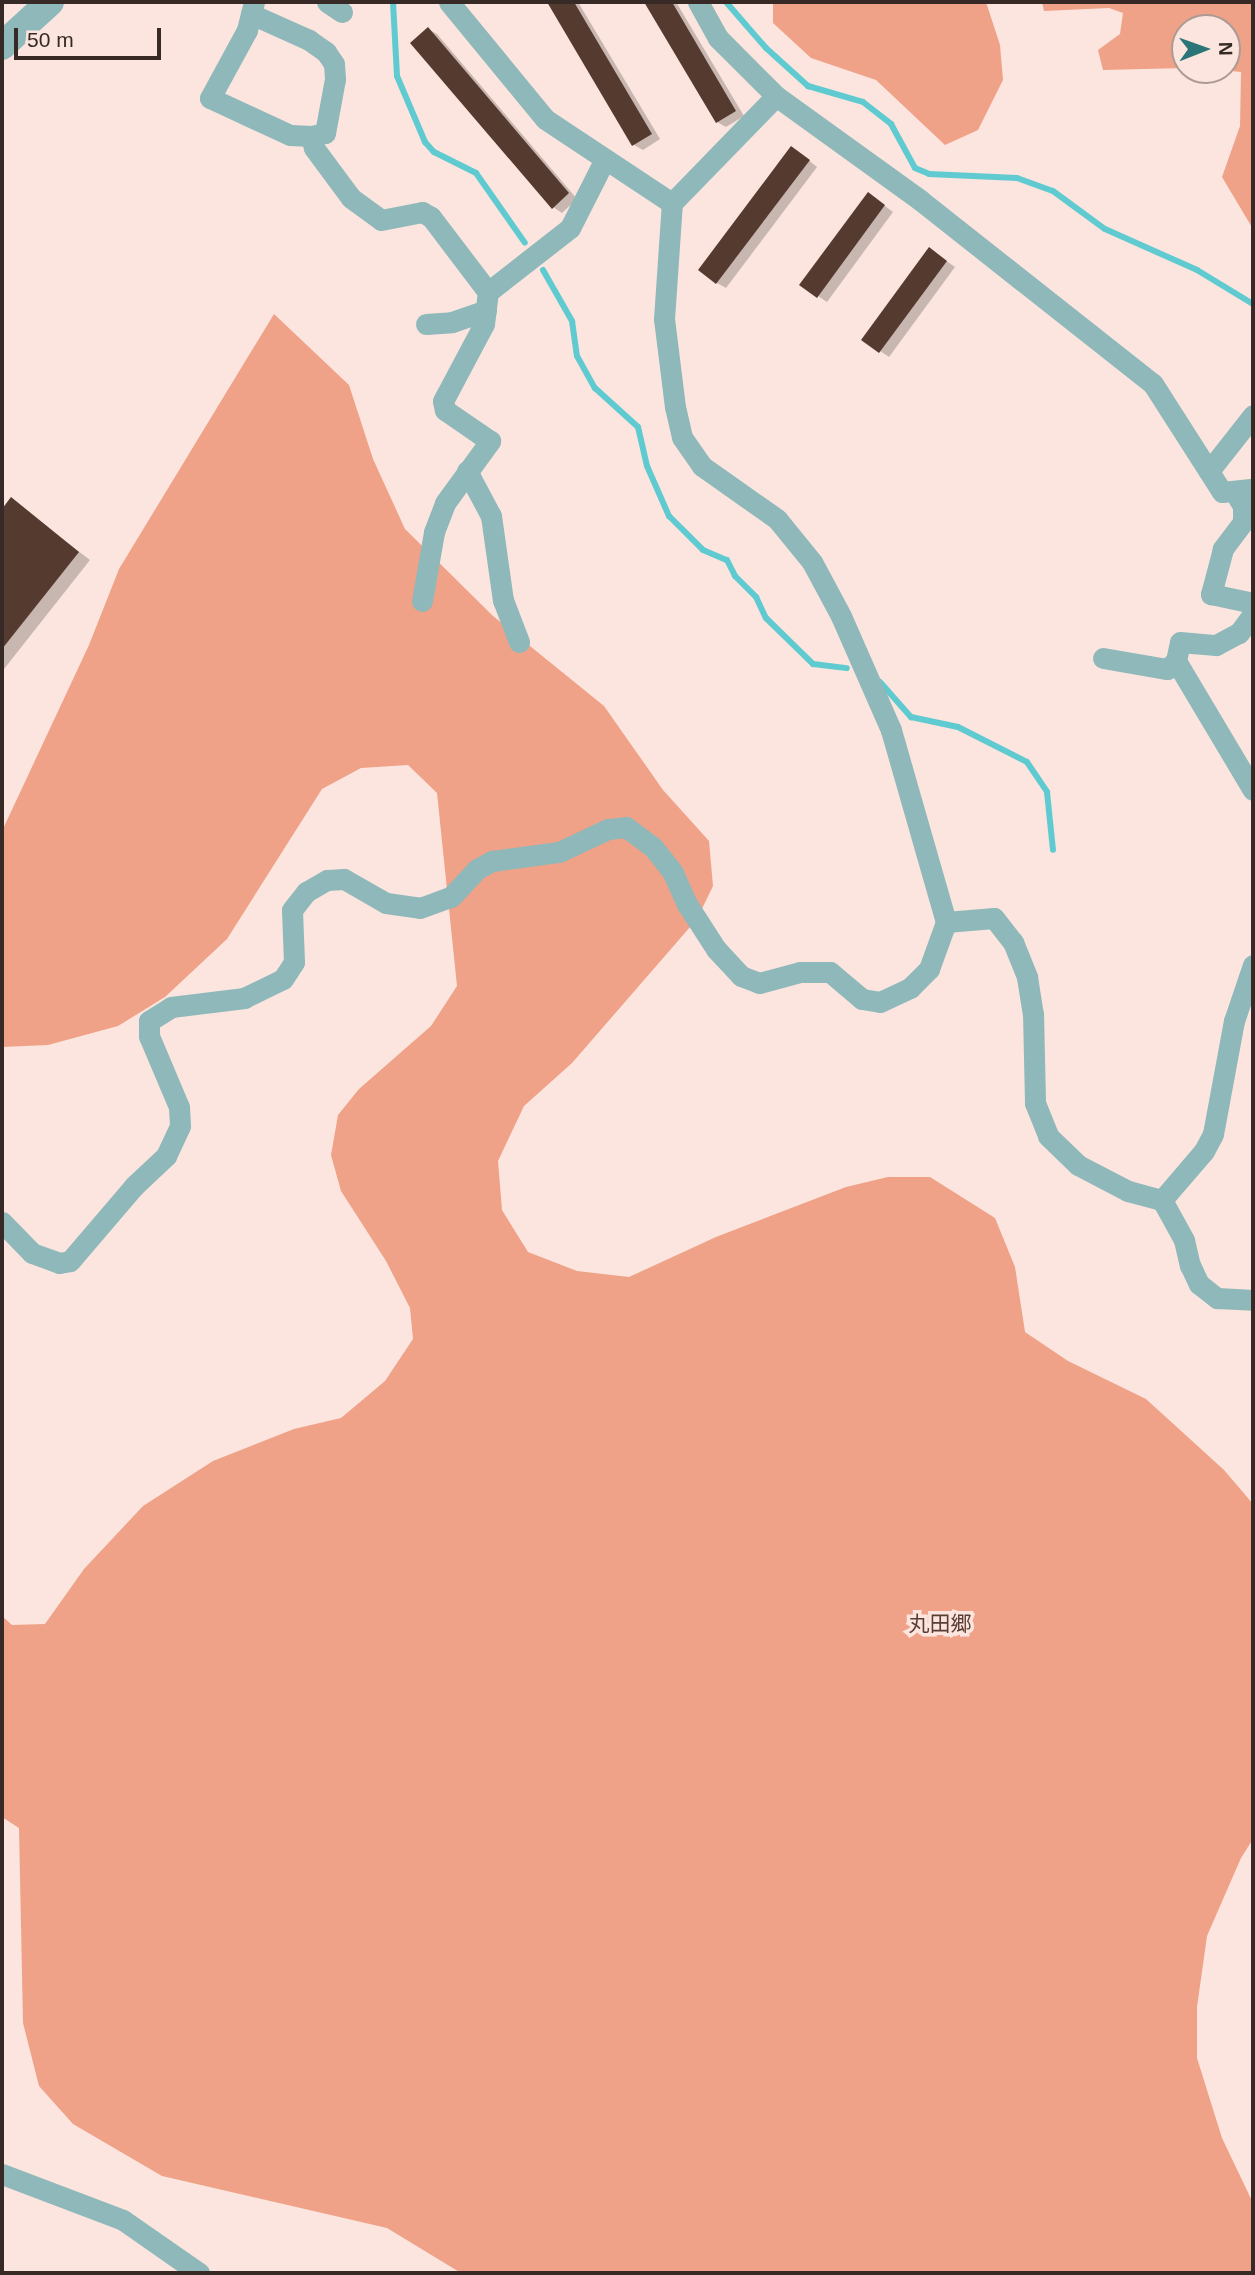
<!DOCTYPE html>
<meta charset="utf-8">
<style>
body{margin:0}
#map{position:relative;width:1255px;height:2275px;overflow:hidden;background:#fbe5de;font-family:Arial,"Noto Sans JP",sans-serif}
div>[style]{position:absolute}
.forest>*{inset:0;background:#efa287}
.shadow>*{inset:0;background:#0003}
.stream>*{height:6px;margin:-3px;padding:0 3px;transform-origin:3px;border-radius:3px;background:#5fcbd1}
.building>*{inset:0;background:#553a30}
.minor>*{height:21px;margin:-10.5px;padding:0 10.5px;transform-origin:10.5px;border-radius:10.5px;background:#8eb8ba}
.tertiary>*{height:28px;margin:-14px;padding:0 14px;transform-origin:14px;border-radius:14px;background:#8eb8ba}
span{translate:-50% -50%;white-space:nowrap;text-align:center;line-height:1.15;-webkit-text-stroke:7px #fbe5de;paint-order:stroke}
.quarter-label{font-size:21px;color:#5a3e34}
.frame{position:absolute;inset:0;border:4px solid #372925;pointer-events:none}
.north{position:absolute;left:1171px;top:14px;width:70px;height:70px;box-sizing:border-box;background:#fbe5de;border:2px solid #ad9a94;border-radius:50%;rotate:89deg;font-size:19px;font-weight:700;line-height:28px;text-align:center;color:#372925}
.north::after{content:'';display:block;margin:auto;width:24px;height:32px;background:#2b7579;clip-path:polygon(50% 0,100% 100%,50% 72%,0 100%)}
.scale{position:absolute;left:14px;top:28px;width:147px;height:32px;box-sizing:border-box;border:4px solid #372925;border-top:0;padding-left:9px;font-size:21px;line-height:24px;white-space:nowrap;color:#372925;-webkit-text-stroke:5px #fbe5de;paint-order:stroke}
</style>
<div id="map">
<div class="forest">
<i style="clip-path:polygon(773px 2px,986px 2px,1000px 45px,1003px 80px,978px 130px,945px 145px,876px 80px,811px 58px,773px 23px)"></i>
<i style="clip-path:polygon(1042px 2px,1253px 2px,1253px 229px,1222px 177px,1240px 126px,1241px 72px,1222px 70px,1227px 70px,1227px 28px,1185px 28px,1185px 68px,1103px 70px,1098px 50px,1120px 34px,1123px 13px,1109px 8px,1044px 11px)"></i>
<i style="clip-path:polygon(274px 314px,349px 385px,373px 459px,405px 529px,493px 616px,604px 706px,663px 790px,709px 841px,713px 886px,697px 919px,572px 1063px,524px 1106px,498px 1161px,502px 1210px,528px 1252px,577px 1271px,629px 1277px,716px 1237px,846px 1187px,888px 1177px,930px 1177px,995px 1218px,1015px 1267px,1025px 1332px,1068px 1361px,1146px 1399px,1224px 1470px,1253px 1504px,1253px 1839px,1241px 1858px,1207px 1936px,1197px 2007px,1197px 2058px,1222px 2138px,1253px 2203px,1253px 2273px,461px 2273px,387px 2228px,162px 2176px,73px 2124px,39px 2086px,23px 2023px,19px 1828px,2px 1817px,2px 1616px,12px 1625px,45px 1624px,84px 1569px,143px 1506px,213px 1461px,294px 1429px,341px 1418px,385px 1381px,413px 1339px,410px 1308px,386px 1261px,341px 1191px,331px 1155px,338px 1115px,359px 1089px,431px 1026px,457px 986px,437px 793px,408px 765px,361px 768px,322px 789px,227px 939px,165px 997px,118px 1026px,48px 1045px,2px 1047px,2px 831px,89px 645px,119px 569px)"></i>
</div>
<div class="shadow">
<i style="clip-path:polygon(549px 2px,578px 2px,660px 139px,643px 150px,634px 145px)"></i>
<i style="clip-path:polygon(646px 2px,676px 2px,744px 116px,726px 127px,717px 122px)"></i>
<i style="clip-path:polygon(428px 29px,437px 34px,577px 199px,562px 213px,553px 207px)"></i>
<i style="clip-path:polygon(801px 154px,817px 167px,726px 288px,717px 283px,700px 270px)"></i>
<i style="clip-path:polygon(877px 200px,893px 212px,827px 302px,818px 296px)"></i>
<i style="clip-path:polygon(938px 255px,955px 267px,889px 357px,880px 351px)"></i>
<i style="clip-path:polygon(11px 500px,90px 560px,4px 669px,2px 506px,4px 508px)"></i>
</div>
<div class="stream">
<i style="left:393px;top:2px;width:74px;rotate:86.9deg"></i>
<i style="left:397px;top:76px;width:72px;rotate:67deg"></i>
<i style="left:425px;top:142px;width:13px;rotate:48deg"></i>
<i style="left:434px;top:152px;width:47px;rotate:26.6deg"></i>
<i style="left:476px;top:173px;width:85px;rotate:55deg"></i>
<i style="left:726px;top:2px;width:61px;rotate:49deg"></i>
<i style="left:766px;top:48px;width:57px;rotate:42.1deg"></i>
<i style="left:808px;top:86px;width:57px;rotate:16.2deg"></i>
<i style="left:863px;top:102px;width:36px;rotate:38deg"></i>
<i style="left:891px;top:124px;width:50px;rotate:61.4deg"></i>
<i style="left:915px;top:168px;width:15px;rotate:23deg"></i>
<i style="left:929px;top:174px;width:88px;rotate:2.6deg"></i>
<i style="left:1017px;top:178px;width:38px;rotate:20deg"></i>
<i style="left:1053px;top:191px;width:64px;rotate:36.2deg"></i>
<i style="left:1105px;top:229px;width:101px;rotate:24deg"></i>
<i style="left:1197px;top:270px;width:66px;rotate:31.3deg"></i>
<i style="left:543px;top:270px;width:59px;rotate:60.4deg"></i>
<i style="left:572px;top:321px;width:35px;rotate:82deg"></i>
<i style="left:577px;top:356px;width:37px;rotate:61deg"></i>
<i style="left:595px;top:388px;width:58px;rotate:42.2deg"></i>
<i style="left:638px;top:427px;width:40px;rotate:77deg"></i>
<i style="left:647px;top:466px;width:55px;rotate:66.3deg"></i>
<i style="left:669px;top:516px;width:48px;rotate:45deg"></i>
<i style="left:703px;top:550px;width:26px;rotate:23deg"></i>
<i style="left:727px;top:560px;width:18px;rotate:63deg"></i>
<i style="left:735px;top:576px;width:30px;rotate:45deg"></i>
<i style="left:756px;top:597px;width:23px;rotate:65deg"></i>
<i style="left:766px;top:618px;width:66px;rotate:44.4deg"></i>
<i style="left:813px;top:664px;width:34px;rotate:7deg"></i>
<i style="left:880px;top:682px;width:47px;rotate:48.5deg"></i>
<i style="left:911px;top:717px;width:48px;rotate:12deg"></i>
<i style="left:958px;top:727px;width:77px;rotate:26.9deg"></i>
<i style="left:1027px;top:762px;width:36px;rotate:56deg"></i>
<i style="left:1047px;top:792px;width:58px;rotate:84.1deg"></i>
</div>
<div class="building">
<i style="clip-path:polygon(547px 2px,574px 2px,652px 134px,632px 146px)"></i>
<i style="clip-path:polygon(644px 2px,672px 2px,736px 111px,716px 123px)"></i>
<i style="clip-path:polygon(428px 27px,569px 193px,552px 209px,410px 43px)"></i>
<i style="clip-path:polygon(791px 146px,810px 160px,716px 284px,698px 270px)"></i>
<i style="clip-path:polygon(868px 192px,885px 205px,817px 298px,799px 285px)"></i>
<i style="clip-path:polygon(929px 247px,947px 261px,879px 353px,861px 340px)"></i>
<i style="clip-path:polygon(11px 497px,79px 552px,2px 649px,2px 509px)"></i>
</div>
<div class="minor">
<i style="left:327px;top:2px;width:18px;rotate:34deg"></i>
<i style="left:449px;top:2px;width:151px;rotate:50.6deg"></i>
<i style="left:545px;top:119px;width:152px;rotate:33.5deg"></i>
<i style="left:698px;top:2px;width:41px;rotate:60.9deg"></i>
<i style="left:718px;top:38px;width:82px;rotate:45deg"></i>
<i style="left:776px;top:96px;width:178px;rotate:35.8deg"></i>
<i style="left:920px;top:200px;width:297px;rotate:38.3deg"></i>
<i style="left:1153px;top:384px;width:128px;rotate:57.4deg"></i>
<i style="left:1222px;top:492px;width:31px;rotate:-6deg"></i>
<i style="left:251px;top:14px;width:64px;rotate:24.1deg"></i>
<i style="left:309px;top:40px;width:21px;rotate:35deg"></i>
<i style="left:326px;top:52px;width:14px;rotate:56deg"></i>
<i style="left:334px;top:64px;width:15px;rotate:86deg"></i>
<i style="left:335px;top:79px;width:55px;rotate:100.5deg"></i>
<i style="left:325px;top:133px;width:14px;rotate:168deg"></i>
<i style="left:311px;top:136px;width:21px;rotate:-177deg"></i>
<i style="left:290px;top:135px;width:88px;rotate:-155.2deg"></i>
<i style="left:210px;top:98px;width:77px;rotate:-61.4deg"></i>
<i style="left:247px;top:30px;width:29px;rotate:-76deg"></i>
<i style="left:311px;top:136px;width:12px;rotate:76deg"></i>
<i style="left:314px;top:148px;width:62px;rotate:53.5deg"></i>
<i style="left:351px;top:198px;width:37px;rotate:36deg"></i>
<i style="left:381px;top:220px;width:42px;rotate:-11deg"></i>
<i style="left:422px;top:212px;width:10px;rotate:29deg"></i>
<i style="left:431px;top:217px;width:94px;rotate:52.8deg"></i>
<i style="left:426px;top:324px;width:26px;rotate:-4deg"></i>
<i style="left:452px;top:322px;width:36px;rotate:-19deg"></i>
<i style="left:467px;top:471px;width:51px;rotate:61.9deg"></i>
<i style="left:491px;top:516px;width:85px;rotate:81.9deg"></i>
<i style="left:503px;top:600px;width:45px;rotate:69.1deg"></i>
<i style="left:1209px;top:471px;width:71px;rotate:-51.8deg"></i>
<i style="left:1234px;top:491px;width:17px;rotate:59deg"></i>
<i style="left:1243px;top:506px;width:16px;rotate:90deg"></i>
<i style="left:1243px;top:522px;width:34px;rotate:127deg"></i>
<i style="left:1223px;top:549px;width:47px;rotate:104.9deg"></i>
<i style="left:1211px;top:594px;width:43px;rotate:12.1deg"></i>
<i style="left:422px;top:601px;width:70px;rotate:-80.1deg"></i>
<i style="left:434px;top:532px;width:31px;rotate:-69deg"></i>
<i style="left:445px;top:503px;width:77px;rotate:-54deg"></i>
<i style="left:490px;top:441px;width:55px;rotate:-145.4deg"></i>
<i style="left:445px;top:410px;width:9px;rotate:-103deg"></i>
<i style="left:443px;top:401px;width:87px;rotate:-62deg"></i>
<i style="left:484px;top:324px;width:32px;rotate:-83deg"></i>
<i style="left:488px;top:292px;width:104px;rotate:-38deg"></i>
<i style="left:570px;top:228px;width:77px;rotate:-63.1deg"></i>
<i style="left:1103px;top:658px;width:65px;rotate:9.8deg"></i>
<i style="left:1167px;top:669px;width:12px;rotate:-42deg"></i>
<i style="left:1176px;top:661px;width:19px;rotate:-78deg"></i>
<i style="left:1180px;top:642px;width:36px;rotate:5deg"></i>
<i style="left:1216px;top:645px;width:26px;rotate:-28deg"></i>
<i style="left:1239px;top:633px;width:24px;rotate:-54deg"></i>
<i style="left:1176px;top:661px;width:150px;rotate:59.2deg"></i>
<i style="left:946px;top:922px;width:48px;rotate:-4.8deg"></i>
<i style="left:994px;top:918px;width:31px;rotate:52deg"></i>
<i style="left:1013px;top:942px;width:38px;rotate:68deg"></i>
<i style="left:1027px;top:977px;width:36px;rotate:81deg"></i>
<i style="left:1033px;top:1013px;width:90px;rotate:88.7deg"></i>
<i style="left:1035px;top:1103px;width:35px;rotate:68deg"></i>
<i style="left:1048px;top:1136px;width:42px;rotate:44deg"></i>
<i style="left:1078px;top:1165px;width:56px;rotate:27.5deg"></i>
<i style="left:1128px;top:1191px;width:35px;rotate:15deg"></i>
<i style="left:1162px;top:1200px;width:46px;rotate:61.2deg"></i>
<i style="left:1184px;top:1240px;width:26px;rotate:77deg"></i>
<i style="left:1190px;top:1265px;width:21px;rotate:65deg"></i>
<i style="left:1199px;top:1284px;width:23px;rotate:38deg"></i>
<i style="left:1217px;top:1298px;width:36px;rotate:3deg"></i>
<i style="left:1162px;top:1200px;width:65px;rotate:-49.4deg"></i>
<i style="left:1204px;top:1151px;width:19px;rotate:-62deg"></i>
<i style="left:1213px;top:1134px;width:115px;rotate:-79.5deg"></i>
<i style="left:1234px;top:1021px;width:59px;rotate:-71.3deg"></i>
<i style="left:2px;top:1222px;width:43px;rotate:45.9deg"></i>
<i style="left:32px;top:1253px;width:29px;rotate:20deg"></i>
<i style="left:59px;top:1263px;width:11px;rotate:-10deg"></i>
<i style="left:70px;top:1261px;width:99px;rotate:-49.5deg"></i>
<i style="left:134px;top:1186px;width:44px;rotate:-43.2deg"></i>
<i style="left:166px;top:1156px;width:33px;rotate:-65deg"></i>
<i style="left:180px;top:1126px;width:19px;rotate:-93deg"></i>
<i style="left:179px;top:1107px;width:77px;rotate:-112.9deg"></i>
<i style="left:149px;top:1036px;width:15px;rotate:-90deg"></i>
<i style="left:149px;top:1021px;width:26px;rotate:-32deg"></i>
<i style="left:171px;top:1007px;width:74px;rotate:-7deg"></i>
<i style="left:244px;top:998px;width:43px;rotate:-26deg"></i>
<i style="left:283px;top:979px;width:20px;rotate:-57deg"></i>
<i style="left:294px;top:962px;width:52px;rotate:-92.2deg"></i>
<i style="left:292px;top:910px;width:23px;rotate:-52deg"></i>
<i style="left:306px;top:892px;width:24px;rotate:-30deg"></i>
<i style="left:327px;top:880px;width:17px;rotate:-3deg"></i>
<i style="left:344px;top:879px;width:48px;rotate:29.7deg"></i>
<i style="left:386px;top:903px;width:34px;rotate:8deg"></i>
<i style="left:420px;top:908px;width:33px;rotate:-20deg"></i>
<i style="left:451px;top:897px;width:38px;rotate:-47deg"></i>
<i style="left:477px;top:869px;width:17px;rotate:-28deg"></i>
<i style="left:492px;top:861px;width:68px;rotate:-7.7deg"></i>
<i style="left:559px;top:852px;width:54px;rotate:-25.1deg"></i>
<i style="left:608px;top:829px;width:18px;rotate:-6deg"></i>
<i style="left:626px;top:827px;width:34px;rotate:37deg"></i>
<i style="left:653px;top:847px;width:33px;rotate:52deg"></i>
<i style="left:673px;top:873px;width:34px;rotate:66deg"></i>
<i style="left:687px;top:904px;width:54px;rotate:57.2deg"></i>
<i style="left:716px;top:949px;width:37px;rotate:47deg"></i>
<i style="left:741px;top:976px;width:19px;rotate:21deg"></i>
<i style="left:759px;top:983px;width:42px;rotate:-15deg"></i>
<i style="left:800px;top:972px;width:30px"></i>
<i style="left:830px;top:972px;width:42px;rotate:40.2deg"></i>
<i style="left:862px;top:999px;width:18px;rotate:9deg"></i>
<i style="left:880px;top:1002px;width:33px;rotate:-25deg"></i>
<i style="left:910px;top:988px;width:27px;rotate:-45deg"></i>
<i style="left:929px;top:969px;width:50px;rotate:-70.1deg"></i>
<i style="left:946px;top:922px;width:200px;rotate:-106deg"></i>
<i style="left:891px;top:730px;width:124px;rotate:-113.7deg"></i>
<i style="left:841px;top:616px;width:61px;rotate:-118.2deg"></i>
<i style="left:812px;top:562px;width:55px;rotate:-129.1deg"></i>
<i style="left:777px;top:519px;width:92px;rotate:-144.8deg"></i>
<i style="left:702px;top:466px;width:35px;rotate:-125deg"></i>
<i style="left:682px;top:437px;width:31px;rotate:-103deg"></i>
<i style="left:675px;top:407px;width:89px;rotate:-97.1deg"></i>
<i style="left:664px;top:319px;width:116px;rotate:-86.1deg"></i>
<i style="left:672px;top:203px;width:149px;rotate:-45.8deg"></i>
<i style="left:2px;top:2174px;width:129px;rotate:20.8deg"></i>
<i style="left:123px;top:2220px;width:93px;rotate:34.9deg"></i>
</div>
<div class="tertiary">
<i style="left:2px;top:46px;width:65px;rotate:-42.5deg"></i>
</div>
<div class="quarter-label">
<span style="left:940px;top:1624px">丸田郷</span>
</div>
<div class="frame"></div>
<div class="north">N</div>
<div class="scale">50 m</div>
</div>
